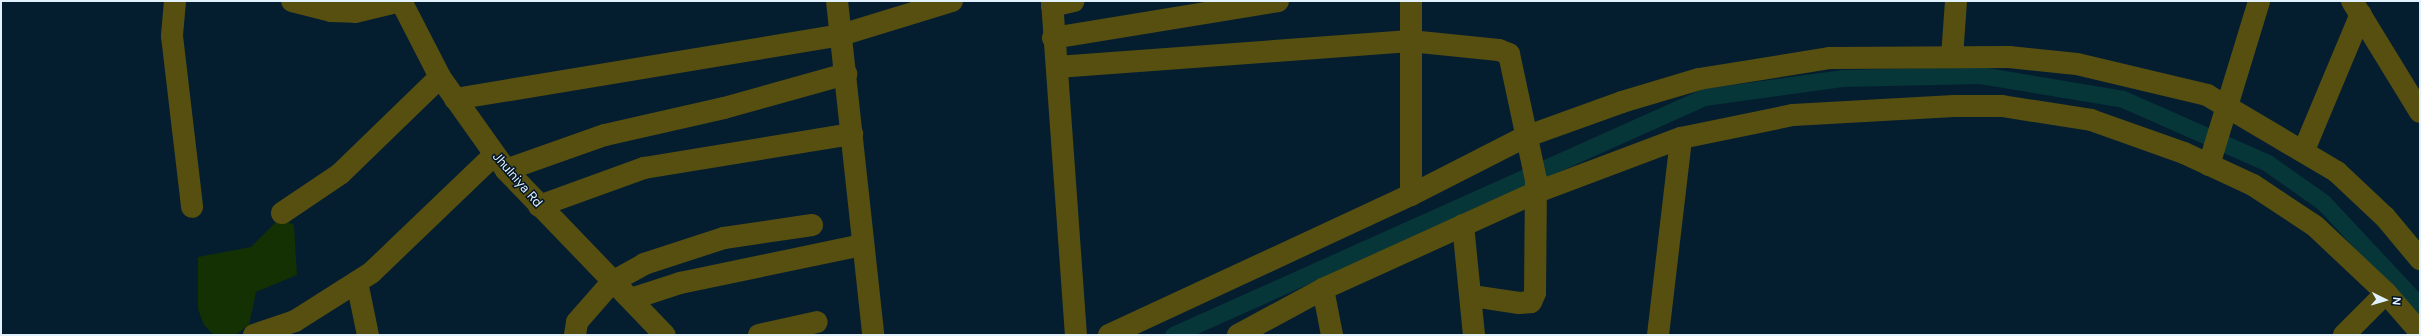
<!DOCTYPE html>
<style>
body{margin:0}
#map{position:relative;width:2421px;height:336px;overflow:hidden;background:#041e30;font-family:"DM Sans",sans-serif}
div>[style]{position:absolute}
.green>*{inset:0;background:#133102}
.canal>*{height:17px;margin:-8.5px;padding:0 8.5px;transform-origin:8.5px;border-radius:8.5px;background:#073638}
.minor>*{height:22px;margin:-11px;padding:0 11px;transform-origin:11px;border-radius:11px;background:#574f10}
span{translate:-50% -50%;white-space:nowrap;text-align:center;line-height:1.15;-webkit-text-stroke:3px #001426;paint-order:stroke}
.street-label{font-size:13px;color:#e2f1fe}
.frame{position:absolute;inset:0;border:2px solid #e2f1fe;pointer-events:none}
.north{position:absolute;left:2365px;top:280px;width:40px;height:40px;-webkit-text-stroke:3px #001426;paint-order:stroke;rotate:95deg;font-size:11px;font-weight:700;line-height:16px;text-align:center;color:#e2f1fe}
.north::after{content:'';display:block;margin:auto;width:14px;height:18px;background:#e2f1fe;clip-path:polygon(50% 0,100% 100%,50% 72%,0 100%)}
</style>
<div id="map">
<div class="green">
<i style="clip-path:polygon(280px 218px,294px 225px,297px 275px,256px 292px,249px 325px,235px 335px,214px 335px,204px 325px,198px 309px,198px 257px,251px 247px)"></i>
</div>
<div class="canal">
<i style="left:1173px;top:335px;width:582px;rotate:-24.14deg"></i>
<i style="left:1704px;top:97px;width:139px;rotate:-7.8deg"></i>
<i style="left:1842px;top:78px;width:138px;rotate:-1.2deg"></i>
<i style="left:1980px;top:75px;width:145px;rotate:9.5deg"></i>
<i style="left:2123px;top:99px;width:156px;rotate:23.8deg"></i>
<i style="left:2266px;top:162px;width:70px;rotate:35.1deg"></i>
<i style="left:2323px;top:202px;width:142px;rotate:47deg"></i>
</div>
<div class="minor">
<i style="left:175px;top:1px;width:35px;rotate:95deg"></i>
<i style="left:172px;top:36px;width:172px;rotate:83.3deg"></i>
<i style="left:292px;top:1px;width:40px;rotate:14.4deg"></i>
<i style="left:331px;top:11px;width:24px;rotate:2deg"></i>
<i style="left:355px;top:12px;width:47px;rotate:-13.4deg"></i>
<i style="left:401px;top:1px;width:85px;rotate:62.8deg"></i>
<i style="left:440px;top:77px;width:114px;rotate:54.6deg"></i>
<i style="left:506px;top:170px;width:229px;rotate:46.1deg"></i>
<i style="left:837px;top:1px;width:336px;rotate:83.8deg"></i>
<i style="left:1052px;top:1px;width:335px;rotate:85.9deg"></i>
<i style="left:1411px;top:1px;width:194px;rotate:90deg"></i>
<i style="left:2352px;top:1px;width:130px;rotate:58.5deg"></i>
<i style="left:1052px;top:6px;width:22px;rotate:-13deg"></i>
<i style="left:1053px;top:38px;width:228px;rotate:-9.3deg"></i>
<i style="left:1952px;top:57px;width:56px;rotate:-85.9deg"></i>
<i style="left:1057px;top:67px;width:354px;rotate:-4.2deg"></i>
<i style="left:1410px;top:41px;width:89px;rotate:5.8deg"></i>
<i style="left:1499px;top:50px;width:11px;rotate:22deg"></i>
<i style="left:1509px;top:54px;width:129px;rotate:77.9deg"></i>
<i style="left:1536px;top:180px;width:113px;rotate:90.5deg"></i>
<i style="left:1535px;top:293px;width:10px;rotate:114deg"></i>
<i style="left:1531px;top:302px;width:12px;rotate:175deg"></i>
<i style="left:1519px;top:303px;width:48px;rotate:-171.5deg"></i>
<i style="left:455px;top:99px;width:391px;rotate:-9.4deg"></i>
<i style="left:841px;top:35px;width:116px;rotate:-17deg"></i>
<i style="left:2304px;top:150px;width:147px;rotate:-67.3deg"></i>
<i style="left:2209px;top:165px;width:171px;rotate:-73deg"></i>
<i style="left:506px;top:170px;width:105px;rotate:-19.5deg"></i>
<i style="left:605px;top:135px;width:122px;rotate:-12.8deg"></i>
<i style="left:724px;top:108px;width:127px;rotate:-15.6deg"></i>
<i style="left:539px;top:206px;width:112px;rotate:-19.9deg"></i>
<i style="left:644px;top:168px;width:211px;rotate:-9.3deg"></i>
<i style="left:282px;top:213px;width:70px;rotate:-33.9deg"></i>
<i style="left:340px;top:174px;width:139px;rotate:-44.1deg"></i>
<i style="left:1463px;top:225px;width:111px;rotate:84.3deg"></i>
<i style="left:357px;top:282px;width:54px;rotate:78.3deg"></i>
<i style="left:1323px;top:289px;width:47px;rotate:78.9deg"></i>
<i style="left:631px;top:299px;width:52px;rotate:-18.1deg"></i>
<i style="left:680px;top:283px;width:186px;rotate:-11.8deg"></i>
<i style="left:254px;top:335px;width:43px;rotate:-18.9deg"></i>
<i style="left:295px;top:321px;width:90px;rotate:-32.3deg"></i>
<i style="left:371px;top:273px;width:170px;rotate:-43.8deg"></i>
<i style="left:575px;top:335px;width:13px;rotate:-81deg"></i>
<i style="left:577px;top:322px;width:53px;rotate:-48.8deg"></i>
<i style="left:612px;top:282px;width:37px;rotate:-29deg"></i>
<i style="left:644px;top:264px;width:84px;rotate:-18deg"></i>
<i style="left:724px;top:238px;width:89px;rotate:-8.4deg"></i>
<i style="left:759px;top:335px;width:59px;rotate:-12.6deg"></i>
<i style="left:1109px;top:335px;width:333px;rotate:-24.9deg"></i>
<i style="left:1411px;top:195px;width:128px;rotate:-27deg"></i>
<i style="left:1525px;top:137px;width:103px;rotate:-19.8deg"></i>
<i style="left:1622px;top:102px;width:80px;rotate:-16.6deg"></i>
<i style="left:1699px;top:79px;width:133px;rotate:-9.1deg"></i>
<i style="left:1830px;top:58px;width:179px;rotate:-0.3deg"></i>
<i style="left:2009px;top:57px;width:68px;rotate:5.9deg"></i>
<i style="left:2077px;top:64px;width:134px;rotate:13.4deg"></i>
<i style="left:2207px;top:95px;width:151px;rotate:30.6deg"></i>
<i style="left:2337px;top:172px;width:66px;rotate:43.2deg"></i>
<i style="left:2385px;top:217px;width:55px;rotate:50.2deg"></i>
<i style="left:1238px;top:335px;width:97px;rotate:-28.4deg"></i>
<i style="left:1323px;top:289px;width:235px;rotate:-24.4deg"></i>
<i style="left:1537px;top:192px;width:154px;rotate:-20.6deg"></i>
<i style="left:1681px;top:138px;width:114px;rotate:-11.6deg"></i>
<i style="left:1793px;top:115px;width:161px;rotate:-3.2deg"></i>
<i style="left:1954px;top:106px;width:48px"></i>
<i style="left:2002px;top:106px;width:90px;rotate:8.9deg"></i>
<i style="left:2091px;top:120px;width:99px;rotate:19.5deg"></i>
<i style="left:2184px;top:153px;width:76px;rotate:24.9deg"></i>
<i style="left:2253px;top:185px;width:74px;rotate:33.5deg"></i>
<i style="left:2315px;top:226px;width:98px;rotate:43.3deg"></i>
<i style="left:2386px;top:293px;width:52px;rotate:48.9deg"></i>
<i style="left:1658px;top:335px;width:198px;rotate:-83.3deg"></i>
<i style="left:2344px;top:335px;width:59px;rotate:-45deg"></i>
</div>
<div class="street-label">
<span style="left:517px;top:180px;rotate:49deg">Jhulniya Rd</span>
</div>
<div class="frame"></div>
<div class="north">N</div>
</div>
